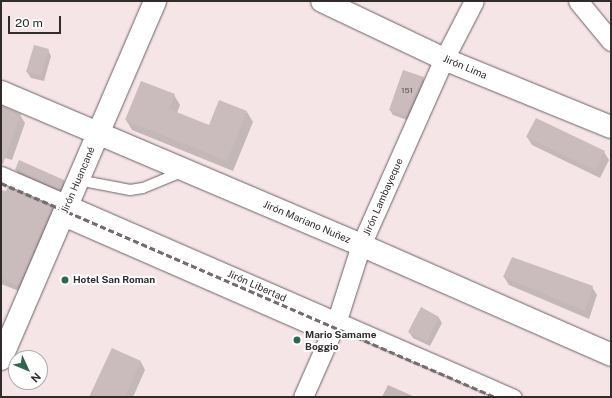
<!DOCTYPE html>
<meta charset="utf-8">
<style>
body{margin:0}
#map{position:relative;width:612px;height:398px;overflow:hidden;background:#f5e5e7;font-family:"Public Sans",sans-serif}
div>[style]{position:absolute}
.shadow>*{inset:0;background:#0003}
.building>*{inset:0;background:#cabbbd}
.roads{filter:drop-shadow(0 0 1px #6d6062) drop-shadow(0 0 1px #6d6062)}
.service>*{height:10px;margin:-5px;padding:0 5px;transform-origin:5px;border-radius:5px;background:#fff}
.pedestrian>*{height:15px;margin:-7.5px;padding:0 7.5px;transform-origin:7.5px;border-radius:7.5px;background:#fff}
.minor>*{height:19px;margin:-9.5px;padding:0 9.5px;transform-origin:9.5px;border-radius:9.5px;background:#fff}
.tertiary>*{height:22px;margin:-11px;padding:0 11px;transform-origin:11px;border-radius:11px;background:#fff}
.primary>*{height:22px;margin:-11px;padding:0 11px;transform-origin:11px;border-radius:11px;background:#fff}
.rail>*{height:3px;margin-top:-1.5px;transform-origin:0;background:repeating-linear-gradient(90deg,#756c6d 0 6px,transparent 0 9px)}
.dots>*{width:11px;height:11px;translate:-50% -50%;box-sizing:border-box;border:2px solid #fff;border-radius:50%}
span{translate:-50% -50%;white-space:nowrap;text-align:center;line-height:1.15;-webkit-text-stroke:4px #fff;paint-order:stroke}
.number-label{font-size:8px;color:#574f50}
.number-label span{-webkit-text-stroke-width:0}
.street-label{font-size:10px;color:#312b2c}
.poi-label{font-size:10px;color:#312b2c;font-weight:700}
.left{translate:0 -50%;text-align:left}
.frame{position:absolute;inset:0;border:2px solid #312b2c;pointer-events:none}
.north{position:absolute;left:8px;top:350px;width:40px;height:40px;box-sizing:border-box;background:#fff;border:1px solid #adaaab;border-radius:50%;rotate:134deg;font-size:11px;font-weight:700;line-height:16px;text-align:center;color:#312b2c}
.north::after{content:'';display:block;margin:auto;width:14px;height:18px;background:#30664d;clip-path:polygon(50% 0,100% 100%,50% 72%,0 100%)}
.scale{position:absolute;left:8px;top:16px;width:53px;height:18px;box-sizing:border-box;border:2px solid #312b2c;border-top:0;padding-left:5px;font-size:12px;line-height:14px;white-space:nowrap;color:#312b2c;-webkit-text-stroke:3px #fff;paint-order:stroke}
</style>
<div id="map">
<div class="shadow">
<i style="clip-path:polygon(48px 50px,51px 56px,44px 81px,31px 78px,27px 72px)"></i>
<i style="clip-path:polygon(423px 78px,426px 83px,410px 121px,393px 115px,390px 110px)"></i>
<i style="clip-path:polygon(174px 95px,180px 105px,177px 113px,210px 127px,247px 112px,253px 122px,233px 171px,132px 130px,126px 120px)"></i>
<i style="clip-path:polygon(1px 107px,20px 115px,25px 123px,12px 160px,1px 157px)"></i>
<i style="clip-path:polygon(527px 137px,604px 152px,609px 160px,600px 178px,532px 145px)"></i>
<i style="clip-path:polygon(20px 161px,64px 181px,67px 186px,63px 195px,19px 176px,16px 170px)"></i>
<i style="clip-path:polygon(1px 191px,52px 207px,57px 215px,24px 293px,1px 284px)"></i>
<i style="clip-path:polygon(504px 277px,592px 287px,597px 295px,589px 319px,509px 285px)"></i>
<i style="clip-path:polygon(439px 318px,442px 323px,430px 346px,413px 338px,409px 332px)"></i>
<i style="clip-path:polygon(112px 349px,141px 362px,145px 370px,133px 397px,90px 397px)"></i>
<i style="clip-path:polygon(388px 385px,415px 397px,382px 397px)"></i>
</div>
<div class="building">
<i style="clip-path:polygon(34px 45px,49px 49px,41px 76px,26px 72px)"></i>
<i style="clip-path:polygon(403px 70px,424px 77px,407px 116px,389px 110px)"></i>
<i style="clip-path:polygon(141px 81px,175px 94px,169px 109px,209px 125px,219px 100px,247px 111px,227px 161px,125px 120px)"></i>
<i style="clip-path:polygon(2px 106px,21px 114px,3px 164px,1px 164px)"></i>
<i style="clip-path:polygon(536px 118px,605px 151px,595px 170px,526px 137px)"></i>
<i style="clip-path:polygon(19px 160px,64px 180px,60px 190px,15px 170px)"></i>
<i style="clip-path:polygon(8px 187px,53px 206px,19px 286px,1px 278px,1px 190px,6px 191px)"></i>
<i style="clip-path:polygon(512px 257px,593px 286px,585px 311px,503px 277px)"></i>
<i style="clip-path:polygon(421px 307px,439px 317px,427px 342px,408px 332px)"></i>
<i style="clip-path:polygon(112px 348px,141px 361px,125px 397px,89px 397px)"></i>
</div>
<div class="roads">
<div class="service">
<i style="left:78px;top:180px;width:53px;rotate:10.9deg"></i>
<i style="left:130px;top:190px;width:13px;rotate:-9deg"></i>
<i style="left:143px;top:188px;width:44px;rotate:-22.5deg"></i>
</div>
<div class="pedestrian">
<i style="left:1px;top:174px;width:559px;rotate:23.49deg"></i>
</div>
<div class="minor">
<i style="left:578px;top:1px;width:52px;rotate:50.5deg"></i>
<i style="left:63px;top:216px;width:290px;rotate:23.6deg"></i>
<i style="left:303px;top:397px;width:84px;rotate:-66.2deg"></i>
<i style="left:337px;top:320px;width:79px;rotate:-72.3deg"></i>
<i style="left:361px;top:245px;width:204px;rotate:-66deg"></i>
<i style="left:444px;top:59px;width:65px;rotate:-62.7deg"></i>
</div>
<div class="tertiary">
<i style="left:1px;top:359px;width:390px;rotate:-66.7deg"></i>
</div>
<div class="primary">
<i style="left:322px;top:1px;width:135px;rotate:25.4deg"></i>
<i style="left:444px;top:59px;width:180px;rotate:22.2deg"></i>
<i style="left:1px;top:92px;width:391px;rotate:23deg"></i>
<i style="left:361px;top:245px;width:273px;rotate:23.7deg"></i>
</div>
</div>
<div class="rail">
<i style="left:1px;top:183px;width:538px;rotate:23.42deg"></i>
</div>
<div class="dots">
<i style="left:65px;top:280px;background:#30664d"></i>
<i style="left:297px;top:340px;background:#30664d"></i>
</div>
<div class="number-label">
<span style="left:407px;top:91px">151</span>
</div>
<div class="street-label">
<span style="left:465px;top:67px;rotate:23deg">Jirón Lima</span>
<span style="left:78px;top:180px;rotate:-67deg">Jirón Huancané</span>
<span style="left:383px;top:197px;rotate:-66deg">Jirón Lambayeque</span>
<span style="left:307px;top:222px;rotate:23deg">Jirón Mariano Nuñez</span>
<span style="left:257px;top:286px;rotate:24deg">Jirón Libertad</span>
</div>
<div class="poi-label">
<span class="left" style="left:73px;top:280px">Hotel San Roman</span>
<span class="left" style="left:305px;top:340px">Mario Samame<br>Boggio</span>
</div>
<div class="frame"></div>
<div class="north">N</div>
<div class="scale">20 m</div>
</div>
